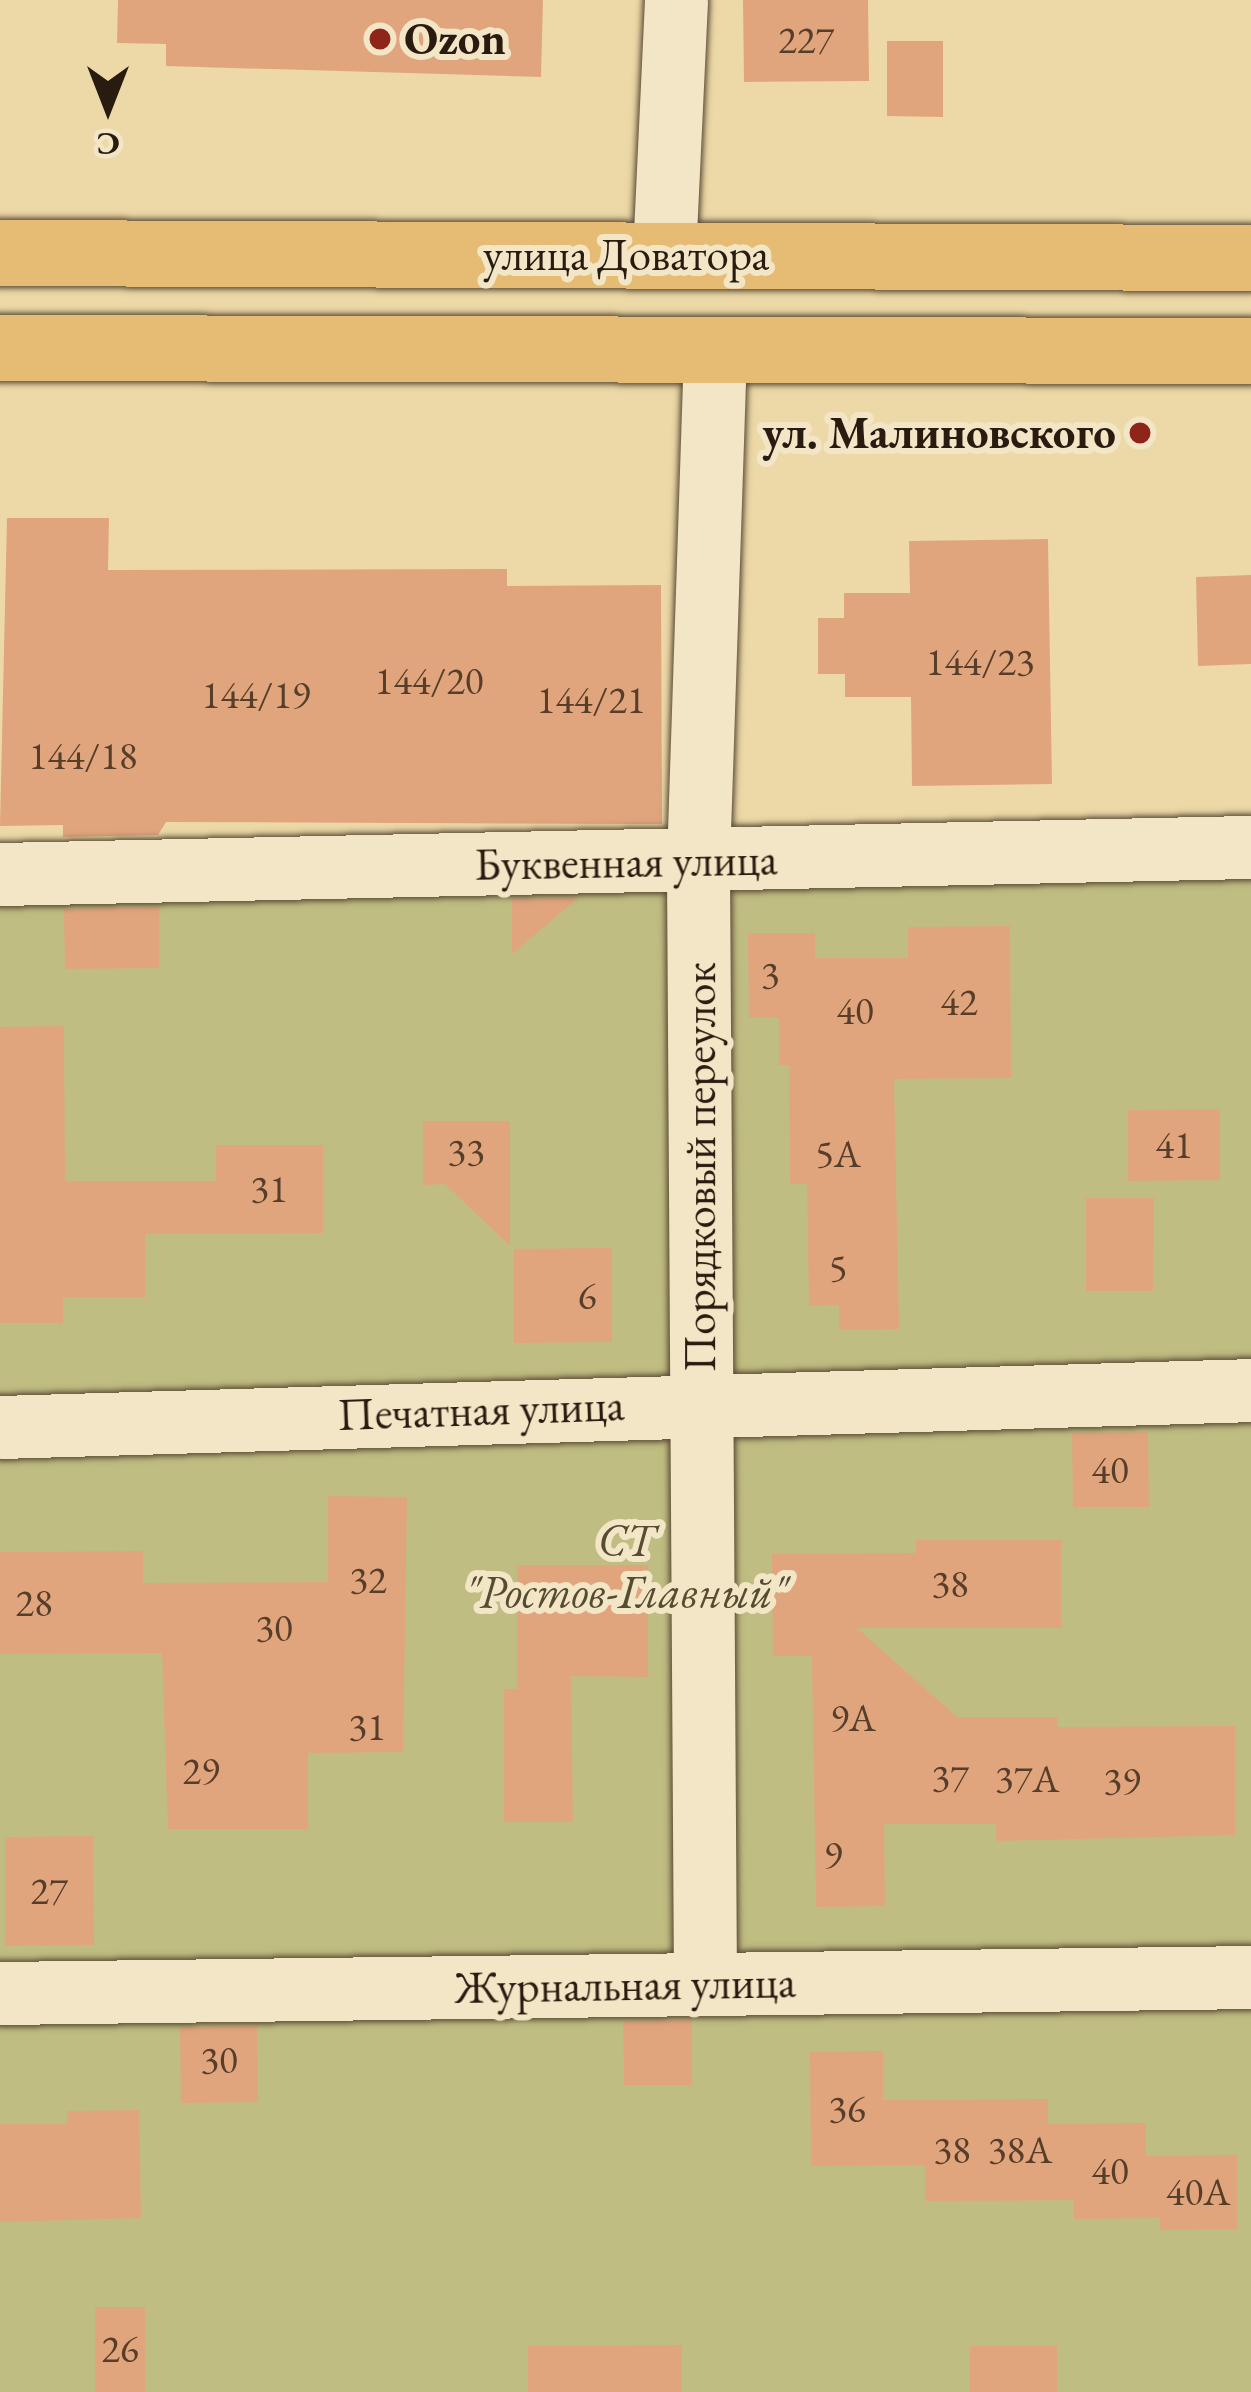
<!DOCTYPE html>
<meta charset="utf-8">
<style>
body{margin:0}
#map{position:relative;width:1251px;height:2392px;overflow:hidden;background:#edd9a7;font-family:"EB Garamond",serif}
div>[style]{position:absolute}
.green>*{inset:0;background:#c0bd82}
.building>*{inset:0;background:#e1a57d}
.roads{filter:drop-shadow(0 0 3px #5a4a35) drop-shadow(0 0 3px #5a4a35)}
.street>*{height:63px;margin:-31.5px;padding:0 31.5px;transform-origin:31.5px;border-radius:31.5px;background:#f3e6c6}
.primary>*{height:66px;margin:-33px;padding:0 33px;transform-origin:33px;border-radius:33px;background:#e6bc74}
.dots>*{width:33px;height:33px;translate:-50% -50%;box-sizing:border-box;border:6px solid #f3e6c6;border-radius:50%}
span{translate:-50% -50%;white-space:nowrap;text-align:center;line-height:1.15;-webkit-text-stroke:12px #f3e6c6;paint-order:stroke}
.number-label{font-size:39px;color:#573e2a}
.number-label span{-webkit-text-stroke-width:0}
.poi-label{font-size:45px;color:#291b0f;font-weight:700}
.left{translate:0 -50%;text-align:left}
.right{translate:-100% -50%;text-align:right}
.street-label{font-size:45px;color:#291b0f}
.park-label{font-size:45px;color:#564c32;font-style:italic}
.north{position:absolute;left:48px;top:48px;width:120px;height:120px;-webkit-text-stroke:9px #f3e6c6;paint-order:stroke;rotate:180deg;font-size:33px;font-weight:700;line-height:48px;text-align:center;color:#291b0f}
.north::after{content:'';display:block;margin:auto;width:42px;height:54px;background:#291b0f;clip-path:polygon(50% 0,100% 100%,50% 72%,0 100%)}
</style>
<div id="map">
<div class="green">
<i style="clip-path:polygon(1251px 834px,1251px 2392px,0 2392px,0 861px)"></i>
</div>
<div class="building">
<i style="clip-path:polygon(118px 0,543px 0,541px 77px,166px 66px,166px 44px,117px 43px)"></i>
<i style="clip-path:polygon(743px 0,868px 0,869px 81px,744px 82px)"></i>
<i style="clip-path:polygon(887px 41px,943px 41px,943px 117px,887px 116px)"></i>
<i style="clip-path:polygon(7px 518px,109px 518px,108px 570px,507px 569px,507px 586px,661px 585px,662px 824px,166px 822px,158px 835px,63px 837px,63px 825px,0 826px)"></i>
<i style="clip-path:polygon(1048px 539px,1052px 784px,912px 786px,911px 697px,845px 697px,845px 674px,818px 674px,818px 618px,844px 618px,844px 593px,910px 593px,909px 541px)"></i>
<i style="clip-path:polygon(1251px 575px,1251px 664px,1198px 666px,1196px 577px)"></i>
<i style="clip-path:polygon(578px 898px,512px 954px,512px 899px)"></i>
<i style="clip-path:polygon(159px 907px,159px 968px,65px 969px,64px 909px)"></i>
<i style="clip-path:polygon(1010px 926px,1011px 1078px,894px 1079px,899px 1329px,839px 1330px,839px 1305px,809px 1306px,807px 1184px,790px 1184px,789px 1065px,779px 1065px,779px 1018px,749px 1018px,748px 933px,815px 933px,815px 958px,908px 958px,908px 927px)"></i>
<i style="clip-path:polygon(64px 1026px,65px 1181px,216px 1181px,216px 1145px,323px 1145px,323px 1233px,145px 1234px,145px 1297px,63px 1297px,63px 1323px,0 1323px,0 1027px)"></i>
<i style="clip-path:polygon(1220px 1109px,1220px 1180px,1128px 1181px,1128px 1110px)"></i>
<i style="clip-path:polygon(423px 1121px,510px 1121px,510px 1246px,445px 1184px,423px 1185px)"></i>
<i style="clip-path:polygon(1086px 1198px,1154px 1198px,1153px 1291px,1086px 1291px)"></i>
<i style="clip-path:polygon(612px 1248px,612px 1342px,514px 1343px,514px 1249px)"></i>
<i style="clip-path:polygon(1148px 1432px,1149px 1507px,1073px 1507px,1072px 1433px)"></i>
<i style="clip-path:polygon(328px 1496px,407px 1497px,403px 1752px,308px 1753px,308px 1829px,168px 1829px,162px 1653px,0 1654px,0 1552px,143px 1551px,143px 1583px,328px 1582px)"></i>
<i style="clip-path:polygon(916px 1540px,1061px 1540px,1061px 1628px,857px 1628px,957px 1717px,1057px 1717px,1058px 1727px,1235px 1726px,1235px 1835px,996px 1841px,996px 1824px,884px 1824px,885px 1906px,816px 1907px,812px 1656px,773px 1656px,772px 1554px,916px 1553px)"></i>
<i style="clip-path:polygon(517px 1565px,648px 1565px,648px 1677px,571px 1676px,573px 1822px,504px 1822px,504px 1689px,517px 1689px)"></i>
<i style="clip-path:polygon(93px 1836px,94px 1945px,5px 1946px,5px 1837px)"></i>
<i style="clip-path:polygon(692px 2020px,692px 2085px,624px 2085px,623px 2021px)"></i>
<i style="clip-path:polygon(257px 2026px,258px 2102px,181px 2103px,180px 2027px)"></i>
<i style="clip-path:polygon(883px 2051px,883px 2100px,1048px 2099px,1048px 2124px,1146px 2123px,1146px 2156px,1237px 2155px,1237px 2229px,1160px 2230px,1160px 2218px,1074px 2219px,1074px 2200px,925px 2201px,925px 2165px,811px 2166px,810px 2052px)"></i>
<i style="clip-path:polygon(139px 2110px,141px 2218px,0 2222px,0 2124px,67px 2124px,67px 2111px)"></i>
<i style="clip-path:polygon(95px 2307px,145px 2307px,145px 2392px,95px 2392px)"></i>
<i style="clip-path:polygon(682px 2345px,682px 2392px,528px 2392px,528px 2346px)"></i>
<i style="clip-path:polygon(970px 2346px,1057px 2346px,1057px 2392px,970px 2392px)"></i>
</div>
<div class="roads">
<div class="street">
<i style="left:664px;top:255px;width:255px;rotate:-87.3deg"></i>
<i style="left:0;top:874px;width:1251px;rotate:-1.24deg"></i>
<i style="left:0;top:1427px;width:1252px;rotate:-1.69deg"></i>
<i style="left:705px;top:1984px;width:1123px;rotate:-90.36deg"></i>
<i style="left:698px;top:861px;width:510px;rotate:-88.09deg"></i>
<i style="left:0;top:1993px;width:1251px;rotate:-0.73deg"></i>
</div>
<div class="primary">
<i style="left:0;top:253px;width:1251px;rotate:0.23deg"></i>
<i style="left:0;top:348px;width:1251px;rotate:0.14deg"></i>
</div>
</div>
<div class="dots">
<i style="left:380px;top:39px;background:#8f2418"></i>
<i style="left:1140px;top:433px;background:#8f2418"></i>
</div>
<div class="number-label">
<span style="left:806px;top:40px">227</span>
<span style="left:980px;top:662px">144/23</span>
<span style="left:429px;top:681px">144/20</span>
<span style="left:256px;top:695px">144/19</span>
<span style="left:591px;top:700px">144/21</span>
<span style="left:83px;top:756px">144/18</span>
<span style="left:770px;top:975px">3</span>
<span style="left:959px;top:1002px">42</span>
<span style="left:855px;top:1011px">40</span>
<span style="left:1174px;top:1145px">41</span>
<span style="left:466px;top:1152px">33</span>
<span style="left:838px;top:1154px">5А</span>
<span style="left:269px;top:1189px">31</span>
<span style="left:838px;top:1268px">5</span>
<span style="left:587px;top:1296px">6</span>
<span style="left:1110px;top:1470px">40</span>
<span style="left:368px;top:1580px">32</span>
<span style="left:950px;top:1584px">38</span>
<span style="left:34px;top:1603px">28</span>
<span style="left:274px;top:1628px">30</span>
<span style="left:853px;top:1718px">9А</span>
<span style="left:367px;top:1727px">31</span>
<span style="left:201px;top:1771px">29</span>
<span style="left:950px;top:1778px">37</span>
<span style="left:1027px;top:1779px">37А</span>
<span style="left:1122px;top:1781px">39</span>
<span style="left:833px;top:1855px">9</span>
<span style="left:49px;top:1891px">27</span>
<span style="left:219px;top:2060px">30</span>
<span style="left:847px;top:2109px">36</span>
<span style="left:952px;top:2150px">38</span>
<span style="left:1020px;top:2150px">38А</span>
<span style="left:1110px;top:2171px">40</span>
<span style="left:1198px;top:2192px">40А</span>
<span style="left:120px;top:2349px">26</span>
</div>
<div class="poi-label">
<span class="left" style="left:404px;top:39px">Ozon</span>
<span class="right" style="left:1116px;top:433px">ул. Малиновского</span>
</div>
<div class="street-label">
<span style="left:626px;top:255px">улица Доватора</span>
<span style="left:626px;top:862px;rotate:-1deg">Буквенная улица</span>
<span style="left:700px;top:1167px;rotate:-90deg">Порядковый переулок</span>
<span style="left:481px;top:1410px;rotate:-2deg">Печатная улица</span>
<span style="left:625px;top:1985px;rotate:-1deg">Журнальная улица</span>
</div>
<div class="park-label">
<span style="left:626px;top:1566px">СТ<br>"Ростов-Главный"</span>
</div>
<div class="north">С</div>
</div>
